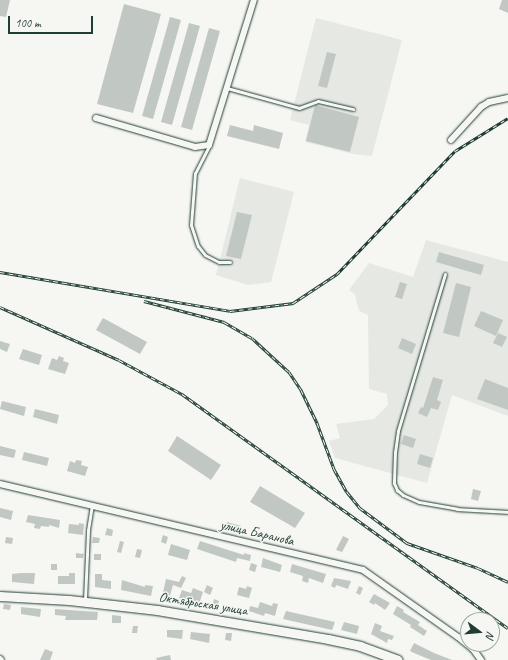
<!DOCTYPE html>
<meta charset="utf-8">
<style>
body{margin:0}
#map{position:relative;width:508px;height:660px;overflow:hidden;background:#f6f6f2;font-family:Caveat,sans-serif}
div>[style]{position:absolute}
.built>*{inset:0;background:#e6e8e4}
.building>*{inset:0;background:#c1c8c3}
.roads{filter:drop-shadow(0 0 1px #1f3d34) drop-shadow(0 0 1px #1f3d34)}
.lane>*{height:3px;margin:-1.5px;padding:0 1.5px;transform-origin:1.5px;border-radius:1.5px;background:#f6f6f2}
.street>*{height:6px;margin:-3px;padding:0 3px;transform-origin:3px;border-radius:3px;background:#f6f6f2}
.secondary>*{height:9px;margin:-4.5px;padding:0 4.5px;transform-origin:4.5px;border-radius:4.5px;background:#f6f6f2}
.rail>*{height:3px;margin-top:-1.5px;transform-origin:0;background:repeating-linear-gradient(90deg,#f6f6f2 0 4.5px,#1f3d34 0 9px);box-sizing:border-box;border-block:1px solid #1f3d34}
span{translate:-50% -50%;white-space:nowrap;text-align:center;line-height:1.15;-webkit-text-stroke:3px #f6f6f2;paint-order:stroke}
.street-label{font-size:14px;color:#1f3d34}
.north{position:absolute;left:460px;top:612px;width:40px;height:40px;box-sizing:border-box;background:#f6f6f2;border:1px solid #a0aca6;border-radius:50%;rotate:106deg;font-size:11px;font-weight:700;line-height:16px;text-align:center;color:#1f3d34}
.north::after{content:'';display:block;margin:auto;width:14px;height:18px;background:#1f3d34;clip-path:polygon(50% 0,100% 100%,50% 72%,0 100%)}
.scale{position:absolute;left:8px;top:16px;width:85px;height:18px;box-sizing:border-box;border:2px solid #1f3d34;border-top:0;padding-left:5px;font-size:12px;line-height:14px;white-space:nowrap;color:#1f3d34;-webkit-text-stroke:3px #f6f6f2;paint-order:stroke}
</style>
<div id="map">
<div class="built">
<i style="clip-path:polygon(316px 18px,402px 40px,372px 156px,353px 154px,305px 142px,309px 125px,290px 120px)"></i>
<i style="clip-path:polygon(240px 178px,294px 192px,271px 282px,248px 285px,216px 275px)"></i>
<i style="clip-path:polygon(426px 240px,508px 262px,508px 416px,452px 395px,427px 483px,335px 458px,329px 441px,340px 438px,336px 424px,374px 419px,388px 405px,387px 394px,369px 389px,368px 315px,359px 311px,355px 294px,349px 290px,369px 263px,413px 277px)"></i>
</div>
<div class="building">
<i style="clip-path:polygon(0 0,10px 0,6px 17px,0 16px)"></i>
<i style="clip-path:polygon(502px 0,508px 0,508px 13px,499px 9px)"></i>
<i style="clip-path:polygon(124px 4px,161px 14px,133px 113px,97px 104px)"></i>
<i style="clip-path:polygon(170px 17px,181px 20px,153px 119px,142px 116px)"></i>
<i style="clip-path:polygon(189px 23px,200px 26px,172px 125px,161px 122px)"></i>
<i style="clip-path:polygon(209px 28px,220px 31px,192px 130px,181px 127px)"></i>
<i style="clip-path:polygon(327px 52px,336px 54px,327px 88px,318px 86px)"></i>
<i style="clip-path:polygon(315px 105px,359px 117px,350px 152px,306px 141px)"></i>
<i style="clip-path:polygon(230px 125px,253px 131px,254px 125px,283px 133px,279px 149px,227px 136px)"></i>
<i style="clip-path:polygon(237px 212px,252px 215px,241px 259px,226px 256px)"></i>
<i style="clip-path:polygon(439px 252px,484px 265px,481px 275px,436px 262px)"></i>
<i style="clip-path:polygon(400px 282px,407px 284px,402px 299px,395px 297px)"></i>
<i style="clip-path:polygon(456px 283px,471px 287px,459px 337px,443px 333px)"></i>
<i style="clip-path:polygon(481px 311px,503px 320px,496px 336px,474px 326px)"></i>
<i style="clip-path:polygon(103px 318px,147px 342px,140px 354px,96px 330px)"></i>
<i style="clip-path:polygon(498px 333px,507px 337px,502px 347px,493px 343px)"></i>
<i style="clip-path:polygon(402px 338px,416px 344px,412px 354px,398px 348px)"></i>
<i style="clip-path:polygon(0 341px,10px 344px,7px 352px,0 349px)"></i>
<i style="clip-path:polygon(23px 349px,42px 355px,39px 365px,19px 359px)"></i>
<i style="clip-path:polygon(59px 356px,64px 358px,63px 361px,69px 363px,65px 374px,48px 369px,52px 358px,57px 360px)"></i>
<i style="clip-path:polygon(433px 377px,443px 380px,437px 400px,441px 402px,438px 410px,431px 408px,427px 417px,418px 413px,421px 407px,423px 408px)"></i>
<i style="clip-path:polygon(485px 379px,508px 388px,508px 410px,477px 399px)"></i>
<i style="clip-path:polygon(2px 401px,26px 407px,24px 416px,0 409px)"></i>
<i style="clip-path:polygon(35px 409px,59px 415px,57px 424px,33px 417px)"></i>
<i style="clip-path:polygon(404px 435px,416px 439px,413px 448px,401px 444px)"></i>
<i style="clip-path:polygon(177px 436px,221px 465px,211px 480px,168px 451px)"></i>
<i style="clip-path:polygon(0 446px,16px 450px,14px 458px,0 455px)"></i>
<i style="clip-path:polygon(24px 452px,49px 458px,47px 466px,22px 460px)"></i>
<i style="clip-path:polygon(420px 454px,433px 458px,430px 468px,417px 464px)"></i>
<i style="clip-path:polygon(76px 460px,82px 461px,81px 465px,88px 467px,85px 476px,67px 471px,70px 461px,75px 463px)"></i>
<i style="clip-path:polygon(260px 486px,305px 513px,295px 528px,250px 502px)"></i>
<i style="clip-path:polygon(473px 489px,481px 491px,478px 501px,471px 499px)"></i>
<i style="clip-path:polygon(0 508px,13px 511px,11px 520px,0 517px)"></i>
<i style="clip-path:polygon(28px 515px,60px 520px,59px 528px,49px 525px,49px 527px,41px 526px,40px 529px,34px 528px,35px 524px,26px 522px)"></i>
<i style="clip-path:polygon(227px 522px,241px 526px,239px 533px,225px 530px)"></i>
<i style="clip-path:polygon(79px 523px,84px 524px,83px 535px,68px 533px,69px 524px,79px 525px)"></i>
<i style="clip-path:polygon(107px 528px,113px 530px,112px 536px,105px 535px)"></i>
<i style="clip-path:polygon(163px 535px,168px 537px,166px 544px,161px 542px)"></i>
<i style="clip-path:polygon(343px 536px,349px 539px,342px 552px,336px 550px)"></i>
<i style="clip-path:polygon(6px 537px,13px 538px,12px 544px,5px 543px)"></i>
<i style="clip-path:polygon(93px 537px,100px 538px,99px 543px,92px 543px)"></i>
<i style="clip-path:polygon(120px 541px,124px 542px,121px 553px,117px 552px)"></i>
<i style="clip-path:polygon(200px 541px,244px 555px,244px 553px,251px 555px,250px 561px,237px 558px,236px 562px,197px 549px)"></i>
<i style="clip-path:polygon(171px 544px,190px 550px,187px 560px,168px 555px)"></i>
<i style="clip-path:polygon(137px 549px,142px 550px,140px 558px,135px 557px)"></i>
<i style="clip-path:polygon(76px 553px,84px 554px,83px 558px,76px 558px)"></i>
<i style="clip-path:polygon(94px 554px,101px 554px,101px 560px,94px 560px)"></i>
<i style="clip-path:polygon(263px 558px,282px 565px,280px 572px,261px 567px)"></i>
<i style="clip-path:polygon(251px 563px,257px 565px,255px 572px,249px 570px)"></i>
<i style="clip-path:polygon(51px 564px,57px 564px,57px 570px,51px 570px)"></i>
<i style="clip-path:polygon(292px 564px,326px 574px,323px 583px,309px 578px,308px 583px,302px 581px,303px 576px,290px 572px)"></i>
<i style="clip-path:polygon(21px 573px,35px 573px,34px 584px,12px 582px,12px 574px)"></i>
<i style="clip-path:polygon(69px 573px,75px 573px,75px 584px,58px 584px,58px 576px,69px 576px)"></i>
<i style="clip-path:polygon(95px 574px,102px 574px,102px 580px,111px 581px,111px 589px,95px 587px)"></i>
<i style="clip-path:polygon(182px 576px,186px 578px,181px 588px,173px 585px,169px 599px,162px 597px,166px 579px,179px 582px)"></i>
<i style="clip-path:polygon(334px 578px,351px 581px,348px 589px,336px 585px,335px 588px,331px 586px)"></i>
<i style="clip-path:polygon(122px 580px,145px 587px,145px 585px,153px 586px,151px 596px,121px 590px)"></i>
<i style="clip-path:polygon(207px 585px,213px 588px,210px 595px,204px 592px)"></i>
<i style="clip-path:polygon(247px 586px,252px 588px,249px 598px,237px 595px,239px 587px,246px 589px)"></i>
<i style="clip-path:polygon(359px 586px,363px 588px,360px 595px,356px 593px)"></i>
<i style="clip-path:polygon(193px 588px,203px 592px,199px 604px,179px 598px,182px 590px,191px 593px)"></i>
<i style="clip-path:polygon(374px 594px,390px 603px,385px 610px,375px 603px,374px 605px,369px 602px)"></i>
<i style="clip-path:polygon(214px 599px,219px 601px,217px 609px,212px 607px)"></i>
<i style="clip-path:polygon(260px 602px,272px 606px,273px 603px,278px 604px,275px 616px,265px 613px,264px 616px,249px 611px,250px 606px,258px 608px)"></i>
<i style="clip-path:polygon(4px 604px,11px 605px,10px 610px,3px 609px)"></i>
<i style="clip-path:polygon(397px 606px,404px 610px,403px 612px,420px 622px,418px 625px,427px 631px,424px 636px,410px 627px,411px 625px,393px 614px)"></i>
<i style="clip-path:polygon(21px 607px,41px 609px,40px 617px,21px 614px)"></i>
<i style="clip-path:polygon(55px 609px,98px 612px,97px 620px,65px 620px,66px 616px,55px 615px)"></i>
<i style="clip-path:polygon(286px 611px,335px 622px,332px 630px,283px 619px)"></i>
<i style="clip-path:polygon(112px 615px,121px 616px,121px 623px,112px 623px)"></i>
<i style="clip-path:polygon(344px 622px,359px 626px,357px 634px,341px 630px)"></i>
<i style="clip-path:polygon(375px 623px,382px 626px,380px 631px,394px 636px,392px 640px,388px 639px,387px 643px,371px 634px)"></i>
<i style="clip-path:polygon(133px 626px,138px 626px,137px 633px,132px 633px)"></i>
<i style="clip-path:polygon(167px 630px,183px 630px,182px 639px,167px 637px)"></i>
<i style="clip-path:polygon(191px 632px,210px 634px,209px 643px,190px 639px)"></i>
<i style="clip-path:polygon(226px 633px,232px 633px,231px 641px,225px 640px)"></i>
<i style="clip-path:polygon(414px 643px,434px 653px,452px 660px,431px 660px,414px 653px,410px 651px)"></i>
<i style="clip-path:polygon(45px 649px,53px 652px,50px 660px,40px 660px)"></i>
<i style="clip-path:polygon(170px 655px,171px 660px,157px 660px,156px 658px)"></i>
</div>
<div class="roads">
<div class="lane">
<i style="left:227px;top:88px;width:75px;rotate:15.5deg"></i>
<i style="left:299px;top:108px;width:20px;rotate:-20deg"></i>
<i style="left:318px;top:101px;width:36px;rotate:13deg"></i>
<i style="left:209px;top:146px;width:30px;rotate:117deg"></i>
<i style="left:195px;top:173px;width:52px;rotate:94.4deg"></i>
<i style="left:191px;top:225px;width:22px;rotate:72deg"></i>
<i style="left:198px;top:246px;width:11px;rotate:52deg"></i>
<i style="left:205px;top:255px;width:16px;rotate:27deg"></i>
<i style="left:219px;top:262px;width:11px"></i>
<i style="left:445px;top:274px;width:164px;rotate:106.7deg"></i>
<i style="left:398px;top:431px;width:21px;rotate:98deg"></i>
<i style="left:395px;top:452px;width:31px;rotate:92deg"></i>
<i style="left:394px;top:483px;width:8px;rotate:67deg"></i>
<i style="left:397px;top:490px;width:8px;rotate:40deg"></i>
<i style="left:403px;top:495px;width:17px;rotate:24deg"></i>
<i style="left:419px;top:502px;width:39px;rotate:10deg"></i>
<i style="left:457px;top:509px;width:51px;rotate:3.4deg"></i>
<i style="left:85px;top:600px;width:70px;rotate:-87.5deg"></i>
<i style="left:88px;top:530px;width:24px;rotate:-81deg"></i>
</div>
<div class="street">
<i style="left:96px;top:118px;width:103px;rotate:16.3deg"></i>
<i style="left:195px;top:147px;width:14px;rotate:-8deg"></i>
<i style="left:209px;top:145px;width:152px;rotate:-72.8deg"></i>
<i style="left:451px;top:140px;width:45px;rotate:-47.7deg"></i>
<i style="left:481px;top:107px;width:9px;rotate:-32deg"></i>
<i style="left:489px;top:102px;width:19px;rotate:-12deg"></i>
<i style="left:0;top:484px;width:373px;rotate:13.3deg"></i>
<i style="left:363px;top:570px;width:116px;rotate:35.2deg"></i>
<i style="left:458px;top:637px;width:19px;rotate:39deg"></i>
<i style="left:473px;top:649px;width:14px;rotate:54deg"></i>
<i style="left:0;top:659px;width:1px;rotate:45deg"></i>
</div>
<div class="secondary">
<i style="left:0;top:596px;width:69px;rotate:3.3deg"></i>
<i style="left:69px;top:600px;width:89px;rotate:6.5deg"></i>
<i style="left:157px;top:610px;width:173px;rotate:9.6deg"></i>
<i style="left:328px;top:639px;width:33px;rotate:12deg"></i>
<i style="left:360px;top:646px;width:40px;rotate:20.2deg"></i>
</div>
</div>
<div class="rail">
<i style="left:0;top:272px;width:233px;rotate:9.6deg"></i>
<i style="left:230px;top:311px;width:64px;rotate:-7.2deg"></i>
<i style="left:293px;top:303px;width:53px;rotate:-33.4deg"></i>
<i style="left:337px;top:274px;width:170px;rotate:-46.2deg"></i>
<i style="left:455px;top:151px;width:62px;rotate:-31.9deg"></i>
<i style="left:144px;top:301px;width:83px;rotate:14.7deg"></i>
<i style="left:224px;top:322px;width:32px;rotate:30deg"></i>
<i style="left:252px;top:338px;width:50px;rotate:42.6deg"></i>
<i style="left:289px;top:372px;width:22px;rotate:56deg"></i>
<i style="left:301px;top:390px;width:37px;rotate:64deg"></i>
<i style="left:317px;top:423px;width:49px;rotate:69.7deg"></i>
<i style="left:334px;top:469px;width:26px;rotate:61deg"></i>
<i style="left:347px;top:492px;width:21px;rotate:51deg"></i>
<i style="left:360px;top:508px;width:59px;rotate:36.7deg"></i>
<i style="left:407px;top:543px;width:75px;rotate:19.4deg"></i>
<i style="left:478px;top:568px;width:33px;rotate:25deg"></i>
<i style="left:0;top:307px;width:130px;rotate:24deg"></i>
<i style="left:119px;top:360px;width:72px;rotate:28.4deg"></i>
<i style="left:182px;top:394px;width:401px;rotate:35.7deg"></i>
</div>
<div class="street-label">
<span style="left:257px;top:533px;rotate:13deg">улица Баранова</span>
<span style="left:203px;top:604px;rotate:9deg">Октябрьская улица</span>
</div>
<div class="north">N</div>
<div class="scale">100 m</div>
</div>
